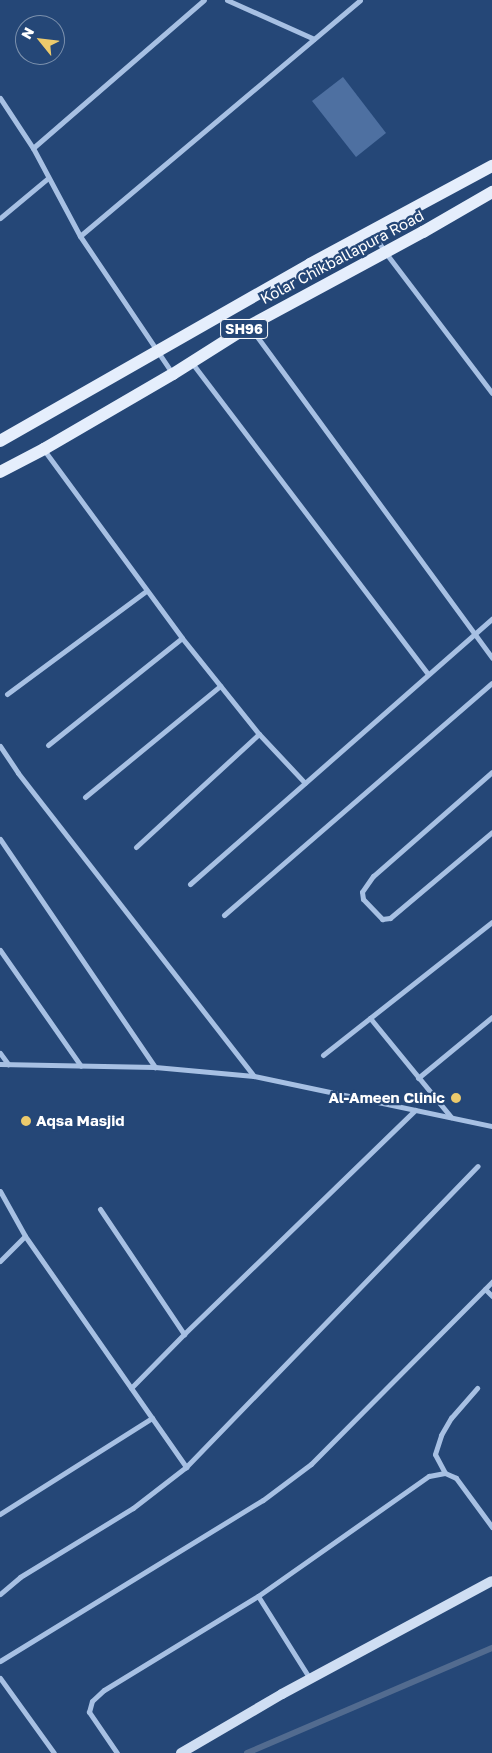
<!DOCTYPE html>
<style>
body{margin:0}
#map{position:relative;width:492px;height:1753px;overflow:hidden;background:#254777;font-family:"Golos Text",sans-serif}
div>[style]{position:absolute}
.stream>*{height:6px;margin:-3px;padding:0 3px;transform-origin:3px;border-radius:3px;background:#526b8f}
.building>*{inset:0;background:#4e70a1}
.street>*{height:5px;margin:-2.5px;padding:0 2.5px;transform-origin:2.5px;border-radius:2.5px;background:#a7c0e3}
.secondary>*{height:10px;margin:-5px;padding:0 5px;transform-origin:5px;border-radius:5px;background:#cfdef3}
.primary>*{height:12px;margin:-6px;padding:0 6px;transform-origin:6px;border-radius:6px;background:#e5eefc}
.dots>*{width:14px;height:14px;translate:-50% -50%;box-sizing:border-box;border:2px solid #254777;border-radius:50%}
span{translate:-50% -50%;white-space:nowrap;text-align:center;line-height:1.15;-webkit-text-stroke:4.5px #254777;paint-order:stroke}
.shield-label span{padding:1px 4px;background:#254777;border:1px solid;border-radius:4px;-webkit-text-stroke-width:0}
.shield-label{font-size:14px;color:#fff;font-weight:700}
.street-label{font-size:15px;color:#fff}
.poi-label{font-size:15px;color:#fff;font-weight:700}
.right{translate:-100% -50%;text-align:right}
.left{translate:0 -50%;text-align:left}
.north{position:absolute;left:15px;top:15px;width:50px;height:50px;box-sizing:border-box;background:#254777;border:1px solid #7c91ad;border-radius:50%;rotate:299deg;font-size:14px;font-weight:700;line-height:20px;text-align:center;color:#fff}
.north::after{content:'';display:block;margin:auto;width:18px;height:22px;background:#ecca6c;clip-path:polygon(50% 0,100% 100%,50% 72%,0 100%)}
</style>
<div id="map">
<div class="stream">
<i style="left:247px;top:1753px;width:267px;rotate:-23.2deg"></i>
</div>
<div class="building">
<i style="clip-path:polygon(343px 77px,386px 133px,356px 157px,312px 101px)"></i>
</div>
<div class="street">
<i style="left:227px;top:0;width:95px;rotate:24.1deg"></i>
<i style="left:0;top:98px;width:60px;rotate:56.6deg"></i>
<i style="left:33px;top:148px;width:100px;rotate:61.9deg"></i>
<i style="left:80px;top:236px;width:165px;rotate:56.1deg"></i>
<i style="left:33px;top:148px;width:226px;rotate:-40.9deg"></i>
<i style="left:0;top:218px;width:62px;rotate:-39.8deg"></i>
<i style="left:372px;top:232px;width:24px;rotate:57deg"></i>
<i style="left:385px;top:252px;width:177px;rotate:52.8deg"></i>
<i style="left:80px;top:236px;width:366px;rotate:-40.1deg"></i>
<i style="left:250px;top:327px;width:410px;rotate:53.8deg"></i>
<i style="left:192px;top:363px;width:390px;rotate:52.8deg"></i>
<i style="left:44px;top:450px;width:233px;rotate:53.7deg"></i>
<i style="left:182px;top:638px;width:123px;rotate:51.3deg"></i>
<i style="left:259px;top:734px;width:67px;rotate:46.8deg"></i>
<i style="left:7px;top:694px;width:173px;rotate:-36.5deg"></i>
<i style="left:48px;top:745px;width:171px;rotate:-38.6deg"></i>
<i style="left:0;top:746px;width:32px;rotate:56deg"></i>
<i style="left:18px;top:773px;width:384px;rotate:52.1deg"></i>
<i style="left:492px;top:772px;width:158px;rotate:138.8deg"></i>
<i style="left:373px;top:876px;width:19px;rotate:125deg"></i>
<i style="left:362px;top:892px;width:7px;rotate:82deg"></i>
<i style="left:363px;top:899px;width:28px;rotate:46deg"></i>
<i style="left:382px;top:919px;width:8px;rotate:-7deg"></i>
<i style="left:390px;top:918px;width:133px;rotate:-40.1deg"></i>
<i style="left:85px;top:797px;width:175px;rotate:-39.4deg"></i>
<i style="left:0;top:839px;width:276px;rotate:55.8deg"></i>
<i style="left:136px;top:847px;width:167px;rotate:-42.6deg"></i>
<i style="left:190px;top:884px;width:402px;rotate:-41.3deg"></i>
<i style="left:224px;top:915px;width:354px;rotate:-40.9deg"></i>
<i style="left:0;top:950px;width:141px;rotate:55.1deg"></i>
<i style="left:370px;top:1018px;width:128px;rotate:50.7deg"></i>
<i style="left:0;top:1053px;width:14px;rotate:54deg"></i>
<i style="left:323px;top:1055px;width:215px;rotate:-38.2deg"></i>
<i style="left:0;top:1064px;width:155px;rotate:1.1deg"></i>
<i style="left:155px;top:1067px;width:99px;rotate:5.2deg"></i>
<i style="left:254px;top:1076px;width:243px;rotate:11.9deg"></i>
<i style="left:418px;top:1078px;width:96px;rotate:-39.5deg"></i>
<i style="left:0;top:1191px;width:51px;rotate:60.9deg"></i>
<i style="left:25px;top:1236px;width:282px;rotate:55.1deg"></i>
<i style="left:100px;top:1209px;width:151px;rotate:56.1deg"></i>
<i style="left:0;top:1261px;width:35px;rotate:-45deg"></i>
<i style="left:485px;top:1289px;width:10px;rotate:45deg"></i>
<i style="left:131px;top:1388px;width:76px;rotate:-45.5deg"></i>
<i style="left:184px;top:1334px;width:322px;rotate:-44.1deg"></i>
<i style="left:445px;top:1473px;width:21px;rotate:-118deg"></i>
<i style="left:435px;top:1454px;width:20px;rotate:-72deg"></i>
<i style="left:441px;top:1435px;width:20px;rotate:-60deg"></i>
<i style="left:451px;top:1418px;width:40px;rotate:-49deg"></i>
<i style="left:0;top:1514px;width:180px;rotate:-32.3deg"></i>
<i style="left:0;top:1594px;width:26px;rotate:-40deg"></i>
<i style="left:20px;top:1577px;width:132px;rotate:-31.4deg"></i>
<i style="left:133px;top:1508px;width:67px;rotate:-37.7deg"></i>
<i style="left:186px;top:1467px;width:419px;rotate:-45.9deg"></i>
<i style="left:258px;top:1596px;width:98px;rotate:57.9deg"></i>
<i style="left:0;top:1661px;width:308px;rotate:-31.5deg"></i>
<i style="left:263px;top:1500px;width:60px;rotate:-36.9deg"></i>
<i style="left:311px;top:1464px;width:257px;rotate:-45.2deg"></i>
<i style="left:0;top:1678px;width:92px;rotate:54.2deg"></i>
<i style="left:117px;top:1753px;width:50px;rotate:-124.3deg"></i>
<i style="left:89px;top:1712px;width:11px;rotate:-75deg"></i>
<i style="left:92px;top:1701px;width:16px;rotate:-43deg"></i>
<i style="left:104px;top:1690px;width:180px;rotate:-31.4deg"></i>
<i style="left:258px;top:1596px;width:209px;rotate:-35.1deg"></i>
<i style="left:429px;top:1476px;width:16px;rotate:-11deg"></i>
<i style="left:445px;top:1473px;width:12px;rotate:24deg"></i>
<i style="left:456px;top:1478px;width:61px;rotate:53.7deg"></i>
</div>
<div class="secondary">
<i style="left:181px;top:1753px;width:117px;rotate:-30.3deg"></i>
<i style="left:282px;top:1694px;width:238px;rotate:-28.3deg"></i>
</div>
<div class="primary">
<i style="left:0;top:441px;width:357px;rotate:-29.7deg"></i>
<i style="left:310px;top:264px;width:207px;rotate:-28.3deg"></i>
<i style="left:0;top:472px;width:50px;rotate:-27.6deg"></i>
<i style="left:44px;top:449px;width:149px;rotate:-30.2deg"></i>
<i style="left:173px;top:374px;width:90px;rotate:-32.3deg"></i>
<i style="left:249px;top:326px;width:198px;rotate:-28.4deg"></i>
<i style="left:423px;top:232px;width:80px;rotate:-30.1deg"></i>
</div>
<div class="dots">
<i style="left:456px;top:1098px;background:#ecca6c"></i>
<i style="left:26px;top:1121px;background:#ecca6c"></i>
</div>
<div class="shield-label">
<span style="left:244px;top:329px">SH96</span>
</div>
<div class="street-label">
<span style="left:342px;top:257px;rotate:-28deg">Kolar Chikballapura Road</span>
</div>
<div class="poi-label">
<span class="right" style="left:445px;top:1098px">Al-Ameen Clinic</span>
<span class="left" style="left:36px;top:1121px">Aqsa Masjid</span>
</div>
<div class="north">N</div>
</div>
